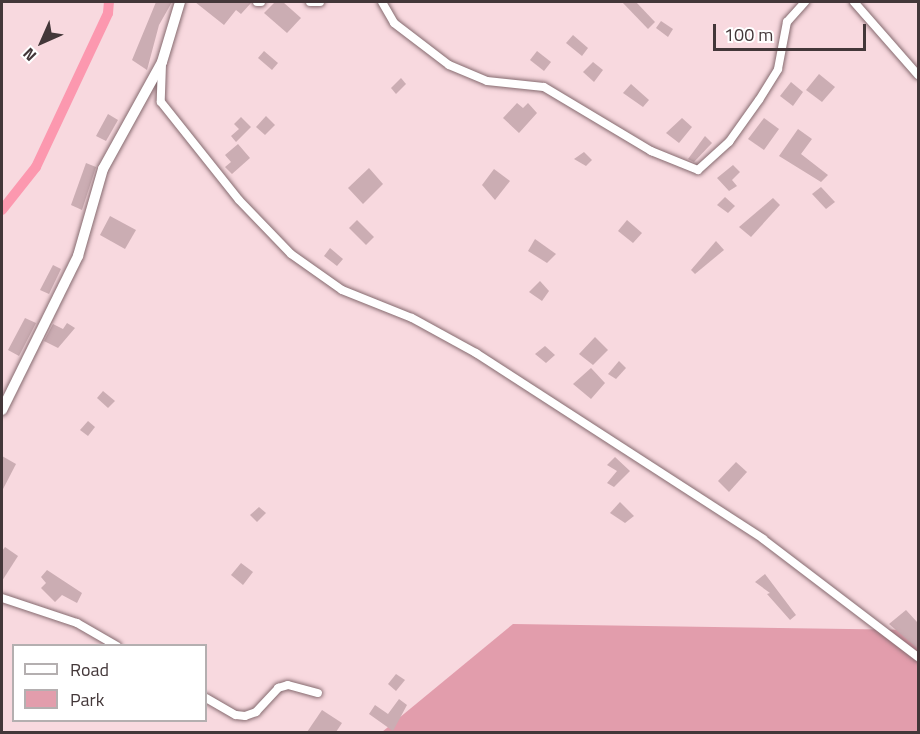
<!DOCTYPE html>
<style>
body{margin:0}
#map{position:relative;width:920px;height:734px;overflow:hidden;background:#f8d9df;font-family:"Titillium Web",sans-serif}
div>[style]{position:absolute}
.green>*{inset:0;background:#e29dac}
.canal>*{height:10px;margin:-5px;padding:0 5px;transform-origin:5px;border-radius:5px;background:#fc98af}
.building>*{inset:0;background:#cbadb3}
.roads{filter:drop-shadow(0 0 2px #856a6f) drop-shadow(0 0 2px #856a6f)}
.minor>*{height:8px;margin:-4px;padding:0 4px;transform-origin:4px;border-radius:4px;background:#fff}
.tertiary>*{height:10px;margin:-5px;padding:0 5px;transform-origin:5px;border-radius:5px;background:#fff}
span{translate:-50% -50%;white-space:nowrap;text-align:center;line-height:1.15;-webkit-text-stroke:6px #fff;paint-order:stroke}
.frame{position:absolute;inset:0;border:3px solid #433739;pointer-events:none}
.legend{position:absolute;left:12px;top:644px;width:195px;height:78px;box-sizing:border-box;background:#fff;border:2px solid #b4afb0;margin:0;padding:8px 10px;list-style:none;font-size:18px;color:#433739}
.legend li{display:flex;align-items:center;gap:12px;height:30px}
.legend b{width:30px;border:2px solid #b4afb0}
.north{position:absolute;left:12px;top:12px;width:60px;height:60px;-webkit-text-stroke:4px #fff;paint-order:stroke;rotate:225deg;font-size:16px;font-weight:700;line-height:24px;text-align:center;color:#433739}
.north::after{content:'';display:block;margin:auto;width:21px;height:27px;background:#433739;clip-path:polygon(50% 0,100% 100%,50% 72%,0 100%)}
.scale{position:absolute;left:713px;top:24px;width:153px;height:27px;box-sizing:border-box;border:3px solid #433739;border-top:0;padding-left:8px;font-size:18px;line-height:21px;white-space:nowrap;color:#433739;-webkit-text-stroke:4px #fff;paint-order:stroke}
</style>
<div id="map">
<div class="green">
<i style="clip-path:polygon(513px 624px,918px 630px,918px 732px,382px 732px)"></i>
</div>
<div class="canal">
<i style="left:2px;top:210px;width:55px;rotate:-51.7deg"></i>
<i style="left:36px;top:167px;width:170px;rotate:-64.9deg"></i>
<i style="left:108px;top:13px;width:11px;rotate:-85deg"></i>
</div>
<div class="building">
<i style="clip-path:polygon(156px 2px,172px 2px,159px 25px,147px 70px,132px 60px)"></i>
<i style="clip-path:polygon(195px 2px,251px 2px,251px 3px,241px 14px,236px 10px,224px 25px)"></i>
<i style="clip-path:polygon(275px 2px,283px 2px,301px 18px,287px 33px,264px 13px)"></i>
<i style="clip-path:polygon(622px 2px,636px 2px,655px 22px,648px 29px)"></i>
<i style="clip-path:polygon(661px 21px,673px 29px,668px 37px,656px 28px)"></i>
<i style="clip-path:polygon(573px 35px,588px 48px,582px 56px,566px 43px)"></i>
<i style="clip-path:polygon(264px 51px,278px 63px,272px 70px,258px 58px)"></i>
<i style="clip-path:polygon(537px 51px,551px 62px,544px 71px,530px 60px)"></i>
<i style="clip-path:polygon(593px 62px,603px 70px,594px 82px,583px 72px)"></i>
<i style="clip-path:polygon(819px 74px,835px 87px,822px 102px,806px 90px)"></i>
<i style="clip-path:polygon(401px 78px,406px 84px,396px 94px,391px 88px)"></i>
<i style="clip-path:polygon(791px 82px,803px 92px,793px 106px,780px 96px)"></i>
<i style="clip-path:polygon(631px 84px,649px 100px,643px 107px,623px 93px)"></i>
<i style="clip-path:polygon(517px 103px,523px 108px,528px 103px,537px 113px,519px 133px,503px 118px)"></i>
<i style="clip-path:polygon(108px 114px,118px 120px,106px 141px,96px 136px)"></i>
<i style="clip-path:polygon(266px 116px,275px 125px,265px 135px,256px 127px)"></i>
<i style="clip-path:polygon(241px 117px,251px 127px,236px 142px,231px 136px,239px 129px,234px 124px)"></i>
<i style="clip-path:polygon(682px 118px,692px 127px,679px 143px,666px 133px)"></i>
<i style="clip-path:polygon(764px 118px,779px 129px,764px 150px,748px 139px)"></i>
<i style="clip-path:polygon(798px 129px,812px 139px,801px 154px,828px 175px,821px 182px,779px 156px)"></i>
<i style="clip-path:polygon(705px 136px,712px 143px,694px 162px,688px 159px)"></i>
<i style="clip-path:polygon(238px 144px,250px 158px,232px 174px,225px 167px,231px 162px,225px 155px)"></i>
<i style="clip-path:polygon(584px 152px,592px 160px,586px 166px,574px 159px)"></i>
<i style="clip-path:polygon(86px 163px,96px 167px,82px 210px,71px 205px)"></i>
<i style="clip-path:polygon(733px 165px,740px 172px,732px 180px,737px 186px,729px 191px,717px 178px)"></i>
<i style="clip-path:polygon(369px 168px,383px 184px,363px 204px,348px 188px)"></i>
<i style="clip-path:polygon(494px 169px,510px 181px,495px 200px,482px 185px)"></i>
<i style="clip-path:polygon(821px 187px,835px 202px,826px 209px,812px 194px)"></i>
<i style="clip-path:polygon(725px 197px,735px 206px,728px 213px,717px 205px)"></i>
<i style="clip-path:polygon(773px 198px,780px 205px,751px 237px,739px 227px)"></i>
<i style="clip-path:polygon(110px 216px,136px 230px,125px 249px,100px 235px)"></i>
<i style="clip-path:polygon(357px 220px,374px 237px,366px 245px,349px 228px)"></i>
<i style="clip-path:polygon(627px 220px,642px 233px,633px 243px,618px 231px)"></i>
<i style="clip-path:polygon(535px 239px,556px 254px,547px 263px,528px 251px)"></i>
<i style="clip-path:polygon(716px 241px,724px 250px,695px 274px,691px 270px)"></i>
<i style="clip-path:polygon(330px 248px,343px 259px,337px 266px,324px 256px)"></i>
<i style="clip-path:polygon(53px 265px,61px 269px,49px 294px,40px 290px)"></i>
<i style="clip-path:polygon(540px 281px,549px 291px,542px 301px,529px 292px)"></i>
<i style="clip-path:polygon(25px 318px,36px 323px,19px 356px,8px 350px)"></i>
<i style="clip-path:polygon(67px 323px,75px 328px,58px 348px,44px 341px,53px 324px,63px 329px)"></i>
<i style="clip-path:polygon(595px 337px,608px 350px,593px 365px,579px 354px)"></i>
<i style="clip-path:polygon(545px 346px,555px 355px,546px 363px,535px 354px)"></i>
<i style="clip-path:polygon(619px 361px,626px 368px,616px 379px,608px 374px)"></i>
<i style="clip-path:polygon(591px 368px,605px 383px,591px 399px,573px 384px)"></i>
<i style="clip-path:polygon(103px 391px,115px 401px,108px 408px,97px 398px)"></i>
<i style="clip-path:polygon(88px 421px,95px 427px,88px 436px,80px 430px)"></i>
<i style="clip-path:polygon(2px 456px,16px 464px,2px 491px)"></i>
<i style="clip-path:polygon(615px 457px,630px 471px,614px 487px,607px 483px,617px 471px,607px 465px)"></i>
<i style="clip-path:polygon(736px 462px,747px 472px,729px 492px,718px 481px)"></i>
<i style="clip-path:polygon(620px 502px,634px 516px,625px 523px,610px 513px)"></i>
<i style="clip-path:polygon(259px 507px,266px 513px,257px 522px,250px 515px)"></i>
<i style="clip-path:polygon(5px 547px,18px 556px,2px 581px,2px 551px)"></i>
<i style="clip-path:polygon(241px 563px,253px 572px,243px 585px,231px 575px)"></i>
<i style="clip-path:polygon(47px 570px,82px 593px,77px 603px,62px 595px,55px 602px,41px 588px,46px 583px,41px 577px)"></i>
<i style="clip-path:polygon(765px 574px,796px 615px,790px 620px,767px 594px,770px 593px,755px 582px)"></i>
<i style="clip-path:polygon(906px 610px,918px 623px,918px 649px,889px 624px)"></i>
<i style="clip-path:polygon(396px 674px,405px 680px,396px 691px,388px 684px)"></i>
<i style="clip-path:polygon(399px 699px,407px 705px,393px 731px,369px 714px,375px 705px,388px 714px)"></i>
<i style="clip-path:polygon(322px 710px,342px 723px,336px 732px,307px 732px)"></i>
</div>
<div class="roads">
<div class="minor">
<i style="left:257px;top:2px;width:4px"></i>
<i style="left:310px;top:2px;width:10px"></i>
<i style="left:382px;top:2px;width:24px;rotate:60deg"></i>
<i style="left:394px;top:23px;width:69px;rotate:37.4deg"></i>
<i style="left:449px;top:65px;width:41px;rotate:22.8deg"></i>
<i style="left:487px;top:81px;width:57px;rotate:6deg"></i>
<i style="left:544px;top:87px;width:125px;rotate:30.9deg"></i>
<i style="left:651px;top:151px;width:51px;rotate:22deg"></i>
<i style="left:698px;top:170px;width:42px;rotate:-42.1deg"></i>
<i style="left:729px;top:142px;width:52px;rotate:-54.5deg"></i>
<i style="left:759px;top:100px;width:36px;rotate:-58deg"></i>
<i style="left:778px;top:69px;width:48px;rotate:-79.2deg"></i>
<i style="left:787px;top:22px;width:27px;rotate:-48deg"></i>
<i style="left:854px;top:2px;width:97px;rotate:48.8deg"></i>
<i style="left:162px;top:64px;width:38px;rotate:92deg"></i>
<i style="left:161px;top:102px;width:125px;rotate:51.5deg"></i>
<i style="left:239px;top:200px;width:75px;rotate:46.1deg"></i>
<i style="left:291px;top:254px;width:62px;rotate:35.2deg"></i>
<i style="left:342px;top:290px;width:75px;rotate:21.8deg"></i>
<i style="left:412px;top:318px;width:73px;rotate:28.7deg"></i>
<i style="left:476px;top:353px;width:342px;rotate:32.9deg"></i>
<i style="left:763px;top:539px;width:195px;rotate:37.3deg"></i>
<i style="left:2px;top:598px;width:79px;rotate:18.4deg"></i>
<i style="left:77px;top:623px;width:46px;rotate:29.9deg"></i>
<i style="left:206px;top:698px;width:34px;rotate:30deg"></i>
<i style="left:236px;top:715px;width:9px;rotate:6deg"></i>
<i style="left:245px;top:716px;width:12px;rotate:-20deg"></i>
<i style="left:256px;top:712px;width:33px;rotate:-47deg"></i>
<i style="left:278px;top:688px;width:10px;rotate:-17deg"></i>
<i style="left:288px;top:685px;width:31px;rotate:15deg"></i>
</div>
<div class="tertiary">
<i style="left:2px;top:410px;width:172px;rotate:-63.7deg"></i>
<i style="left:78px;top:256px;width:91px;rotate:-74deg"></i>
<i style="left:103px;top:169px;width:122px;rotate:-61.1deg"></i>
<i style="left:162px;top:62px;width:63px;rotate:-73.3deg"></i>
</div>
</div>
<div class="frame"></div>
<ul class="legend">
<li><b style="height:8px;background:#fff"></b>Road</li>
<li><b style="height:16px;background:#e29dac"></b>Park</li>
</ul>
<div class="north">N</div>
<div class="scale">100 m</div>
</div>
